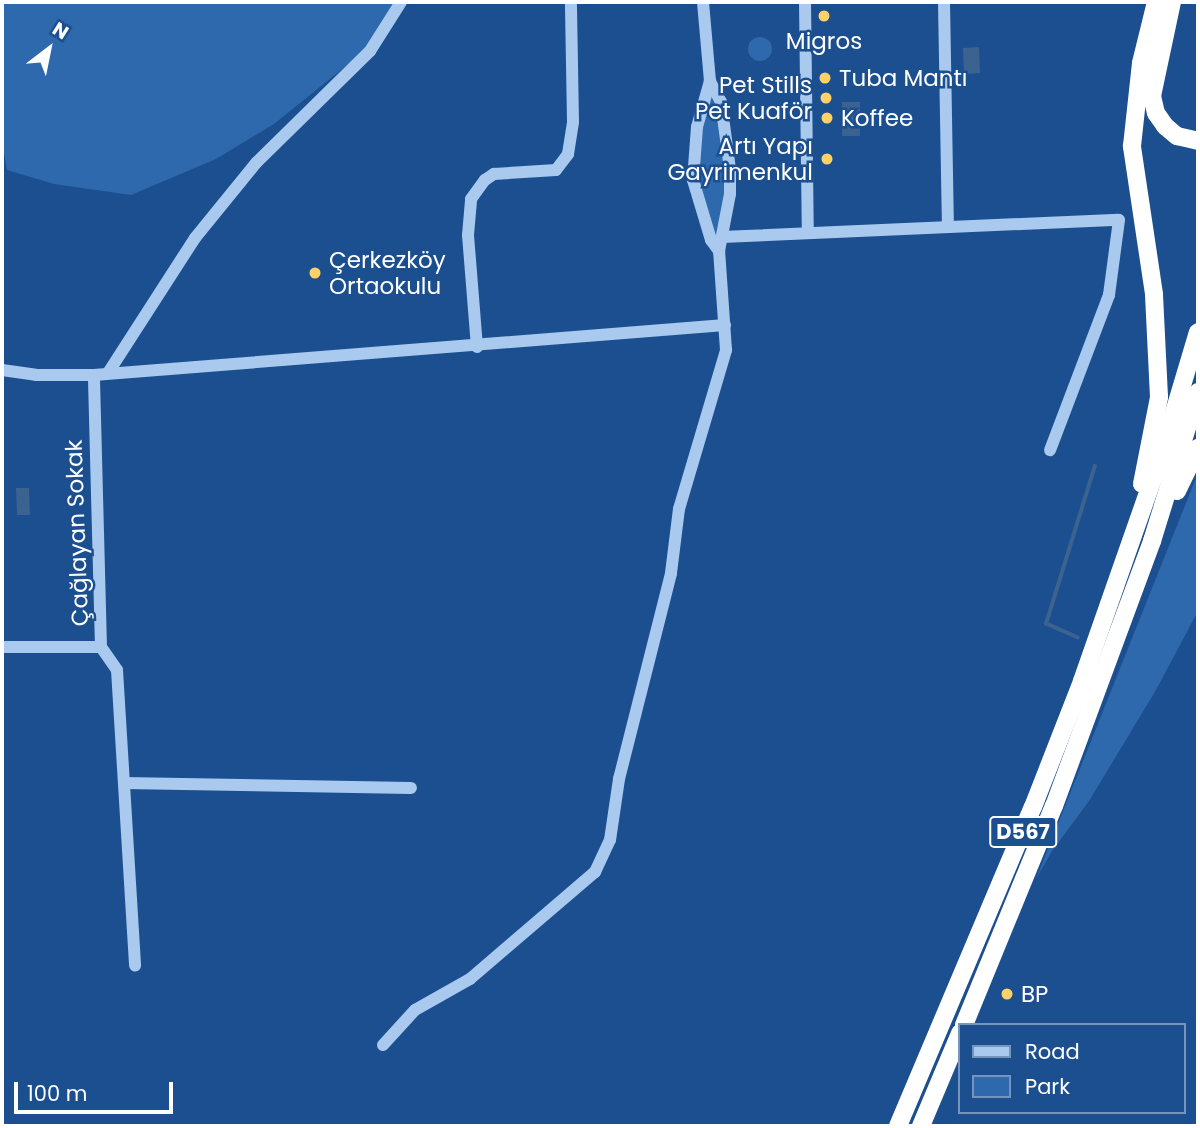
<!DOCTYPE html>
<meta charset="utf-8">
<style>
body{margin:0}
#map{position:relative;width:1200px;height:1128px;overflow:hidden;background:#1b4f8f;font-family:Poppins,sans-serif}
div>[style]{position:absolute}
.green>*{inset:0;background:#2e69ad}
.round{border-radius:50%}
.water>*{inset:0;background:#3c6290}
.stream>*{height:3.5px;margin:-1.75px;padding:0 1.75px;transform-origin:1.75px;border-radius:1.75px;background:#3c6290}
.minor>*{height:12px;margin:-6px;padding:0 6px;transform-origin:6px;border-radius:6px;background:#a9c9ee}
.highway>*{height:18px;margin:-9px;padding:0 9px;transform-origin:9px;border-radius:9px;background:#fff}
.dots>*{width:19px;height:19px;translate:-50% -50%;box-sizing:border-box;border:4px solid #1b4f8f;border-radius:50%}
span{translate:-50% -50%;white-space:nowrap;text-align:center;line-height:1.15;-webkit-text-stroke:5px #1b4f8f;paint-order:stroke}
.shield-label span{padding:2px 5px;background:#1b4f8f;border:2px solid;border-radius:5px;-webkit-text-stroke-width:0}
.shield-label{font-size:21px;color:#fff;font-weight:700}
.poi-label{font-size:23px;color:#fff}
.left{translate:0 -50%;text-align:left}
.right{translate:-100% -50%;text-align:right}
.street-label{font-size:23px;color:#fff}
.frame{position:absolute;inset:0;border:4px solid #fff;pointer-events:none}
.legend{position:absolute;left:958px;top:1023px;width:228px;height:91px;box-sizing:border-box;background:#1b4f8f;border:2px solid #7695bc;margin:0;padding:9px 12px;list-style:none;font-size:21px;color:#fff}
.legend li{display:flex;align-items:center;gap:14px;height:35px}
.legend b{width:35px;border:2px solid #7695bc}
.north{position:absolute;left:14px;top:14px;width:70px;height:70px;-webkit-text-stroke:5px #1b4f8f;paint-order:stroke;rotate:32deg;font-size:19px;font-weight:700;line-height:28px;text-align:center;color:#fff}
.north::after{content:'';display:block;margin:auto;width:24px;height:32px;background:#fff;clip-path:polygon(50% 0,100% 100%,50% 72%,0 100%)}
.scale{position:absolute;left:14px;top:1082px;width:159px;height:32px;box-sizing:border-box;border:4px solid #fff;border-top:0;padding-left:9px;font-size:21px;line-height:24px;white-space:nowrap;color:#fff;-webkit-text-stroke:5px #1b4f8f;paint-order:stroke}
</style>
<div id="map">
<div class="green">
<i style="clip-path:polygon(2px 2px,395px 2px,367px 49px,274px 124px,216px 159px,131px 195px,54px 184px,7px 170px,2px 141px)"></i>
<i class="round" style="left:748px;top:37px;width:24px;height:24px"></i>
<i style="clip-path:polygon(712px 92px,716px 98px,728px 177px,715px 242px,696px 175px,701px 123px)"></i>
<i style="clip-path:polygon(1198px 473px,1198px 611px,1156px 690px,1089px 801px,1052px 851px,1036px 879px)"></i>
</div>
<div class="water">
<i style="clip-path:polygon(979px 47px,980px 73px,964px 74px,963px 48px)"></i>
<i style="clip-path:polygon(842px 102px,860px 102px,860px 136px,842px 136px)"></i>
<i style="clip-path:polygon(16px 488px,29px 488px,30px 515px,17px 515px)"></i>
</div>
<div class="stream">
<i style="left:1078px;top:638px;width:35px;rotate:-156deg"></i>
<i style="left:1046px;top:624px;width:165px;rotate:-72.8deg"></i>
</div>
<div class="minor">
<i style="left:805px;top:2px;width:231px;rotate:89.3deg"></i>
<i style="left:944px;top:2px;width:225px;rotate:89deg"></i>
<i style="left:710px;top:81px;width:48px;rotate:105.8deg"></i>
<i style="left:697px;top:127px;width:53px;rotate:94.3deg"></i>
<i style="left:693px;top:180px;width:63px;rotate:73.3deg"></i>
<i style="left:711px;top:240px;width:14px;rotate:54deg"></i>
<i style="left:722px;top:237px;width:397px;rotate:-2.5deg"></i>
<i style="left:1119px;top:220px;width:76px;rotate:97.6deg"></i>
<i style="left:1109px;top:295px;width:166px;rotate:110.8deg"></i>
<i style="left:477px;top:347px;width:112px;rotate:-94.6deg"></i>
<i style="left:468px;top:235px;width:36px;rotate:-85deg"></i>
<i style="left:471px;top:199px;width:24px;rotate:-54deg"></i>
<i style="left:485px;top:180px;width:11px;rotate:-34deg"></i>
<i style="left:494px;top:174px;width:62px;rotate:-3.7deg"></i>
<i style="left:556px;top:170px;width:20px;rotate:-53deg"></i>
<i style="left:568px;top:154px;width:32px;rotate:-81deg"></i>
<i style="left:573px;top:122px;width:120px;rotate:-91deg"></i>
<i style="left:2px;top:370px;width:34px;rotate:8deg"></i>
<i style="left:36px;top:375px;width:58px"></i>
<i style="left:94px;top:375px;width:633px;rotate:-4.53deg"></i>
<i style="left:108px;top:373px;width:161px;rotate:-57.2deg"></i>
<i style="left:195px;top:238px;width:97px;rotate:-50.9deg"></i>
<i style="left:256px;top:163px;width:160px;rotate:-44.5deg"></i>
<i style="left:370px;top:51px;width:58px;rotate:-57.7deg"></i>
<i style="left:2px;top:647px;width:99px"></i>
<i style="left:101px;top:647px;width:272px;rotate:-91.5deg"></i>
<i style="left:101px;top:647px;width:28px;rotate:55deg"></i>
<i style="left:117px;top:670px;width:296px;rotate:86.5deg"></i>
<i style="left:124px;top:783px;width:287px;rotate:1deg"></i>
<i style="left:383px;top:1045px;width:47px;rotate:-47.6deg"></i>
<i style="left:415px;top:1010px;width:63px;rotate:-29.4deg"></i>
<i style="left:470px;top:979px;width:165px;rotate:-40.6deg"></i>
<i style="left:595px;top:872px;width:35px;rotate:-65deg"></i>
<i style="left:610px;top:840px;width:62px;rotate:-81.6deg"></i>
<i style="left:619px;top:779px;width:212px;rotate:-75.8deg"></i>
<i style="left:671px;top:573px;width:64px;rotate:-82.9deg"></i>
<i style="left:679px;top:509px;width:166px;rotate:-73.5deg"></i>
<i style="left:726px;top:350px;width:99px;rotate:-94deg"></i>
<i style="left:719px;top:251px;width:58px;rotate:-79.1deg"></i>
<i style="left:730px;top:194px;width:25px;rotate:-90deg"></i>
<i style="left:730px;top:169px;width:68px;rotate:-97.7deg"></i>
<i style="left:721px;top:102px;width:24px;rotate:-118deg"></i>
<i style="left:710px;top:81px;width:79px;rotate:-95.1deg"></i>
</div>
<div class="highway">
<i style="left:1172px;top:2px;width:96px;rotate:102deg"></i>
<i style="left:1152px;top:96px;width:17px;rotate:77deg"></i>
<i style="left:1156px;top:113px;width:16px;rotate:55deg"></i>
<i style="left:1165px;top:126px;width:16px;rotate:40deg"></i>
<i style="left:1177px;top:136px;width:22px;rotate:13deg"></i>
<i style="left:1142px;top:484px;width:89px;rotate:-78.9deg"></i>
<i style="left:1159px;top:397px;width:103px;rotate:-92.8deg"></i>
<i style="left:1154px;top:294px;width:150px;rotate:-98.5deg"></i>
<i style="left:1132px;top:146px;width:83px;rotate:-83.8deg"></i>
<i style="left:1141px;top:63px;width:63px;rotate:-76.2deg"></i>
<i style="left:1177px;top:491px;width:48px;rotate:-64deg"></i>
<i style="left:964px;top:1025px;width:237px;rotate:-67.7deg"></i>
<i style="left:1054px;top:806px;width:283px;rotate:-69.7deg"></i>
<i style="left:1152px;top:541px;width:156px;rotate:-72.8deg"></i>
<i style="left:898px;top:1126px;width:346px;rotate:-67.1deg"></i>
<i style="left:1033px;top:807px;width:135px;rotate:-68.7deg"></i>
<i style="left:1082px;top:681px;width:238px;rotate:-70.7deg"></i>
<i style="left:1161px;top:456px;width:129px;rotate:-73.4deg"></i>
<i style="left:921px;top:1126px;width:101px;rotate:-67.2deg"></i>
</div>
<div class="dots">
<i style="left:824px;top:16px;background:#ffd166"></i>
<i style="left:825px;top:78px;background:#ffd166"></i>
<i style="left:826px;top:98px;background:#ffd166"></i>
<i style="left:827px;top:118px;background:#ffd166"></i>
<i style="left:827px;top:159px;background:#ffd166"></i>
<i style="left:315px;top:273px;background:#ffd166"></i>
<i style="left:1007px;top:994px;background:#ffd166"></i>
</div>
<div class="shield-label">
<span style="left:1023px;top:832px">D567</span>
</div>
<div class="poi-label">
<span style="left:824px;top:41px">Migros</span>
<span class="left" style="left:839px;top:78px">Tuba Mantı</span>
<span class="right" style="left:812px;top:98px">Pet Stills<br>Pet Kuaför</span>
<span class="left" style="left:841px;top:118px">Koffee</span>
<span class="right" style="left:813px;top:159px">Artı Yapı<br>Gayrimenkul</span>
<span class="left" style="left:329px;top:273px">Çerkezköy<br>Ortaokulu</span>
<span class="left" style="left:1021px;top:994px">BP</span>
</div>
<div class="street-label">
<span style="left:77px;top:533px;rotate:-92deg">Çağlayan Sokak</span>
</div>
<div class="frame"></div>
<ul class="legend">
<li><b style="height:9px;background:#a9c9ee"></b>Road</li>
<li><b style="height:19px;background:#2e69ad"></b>Park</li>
</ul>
<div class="north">N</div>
<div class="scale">100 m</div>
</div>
